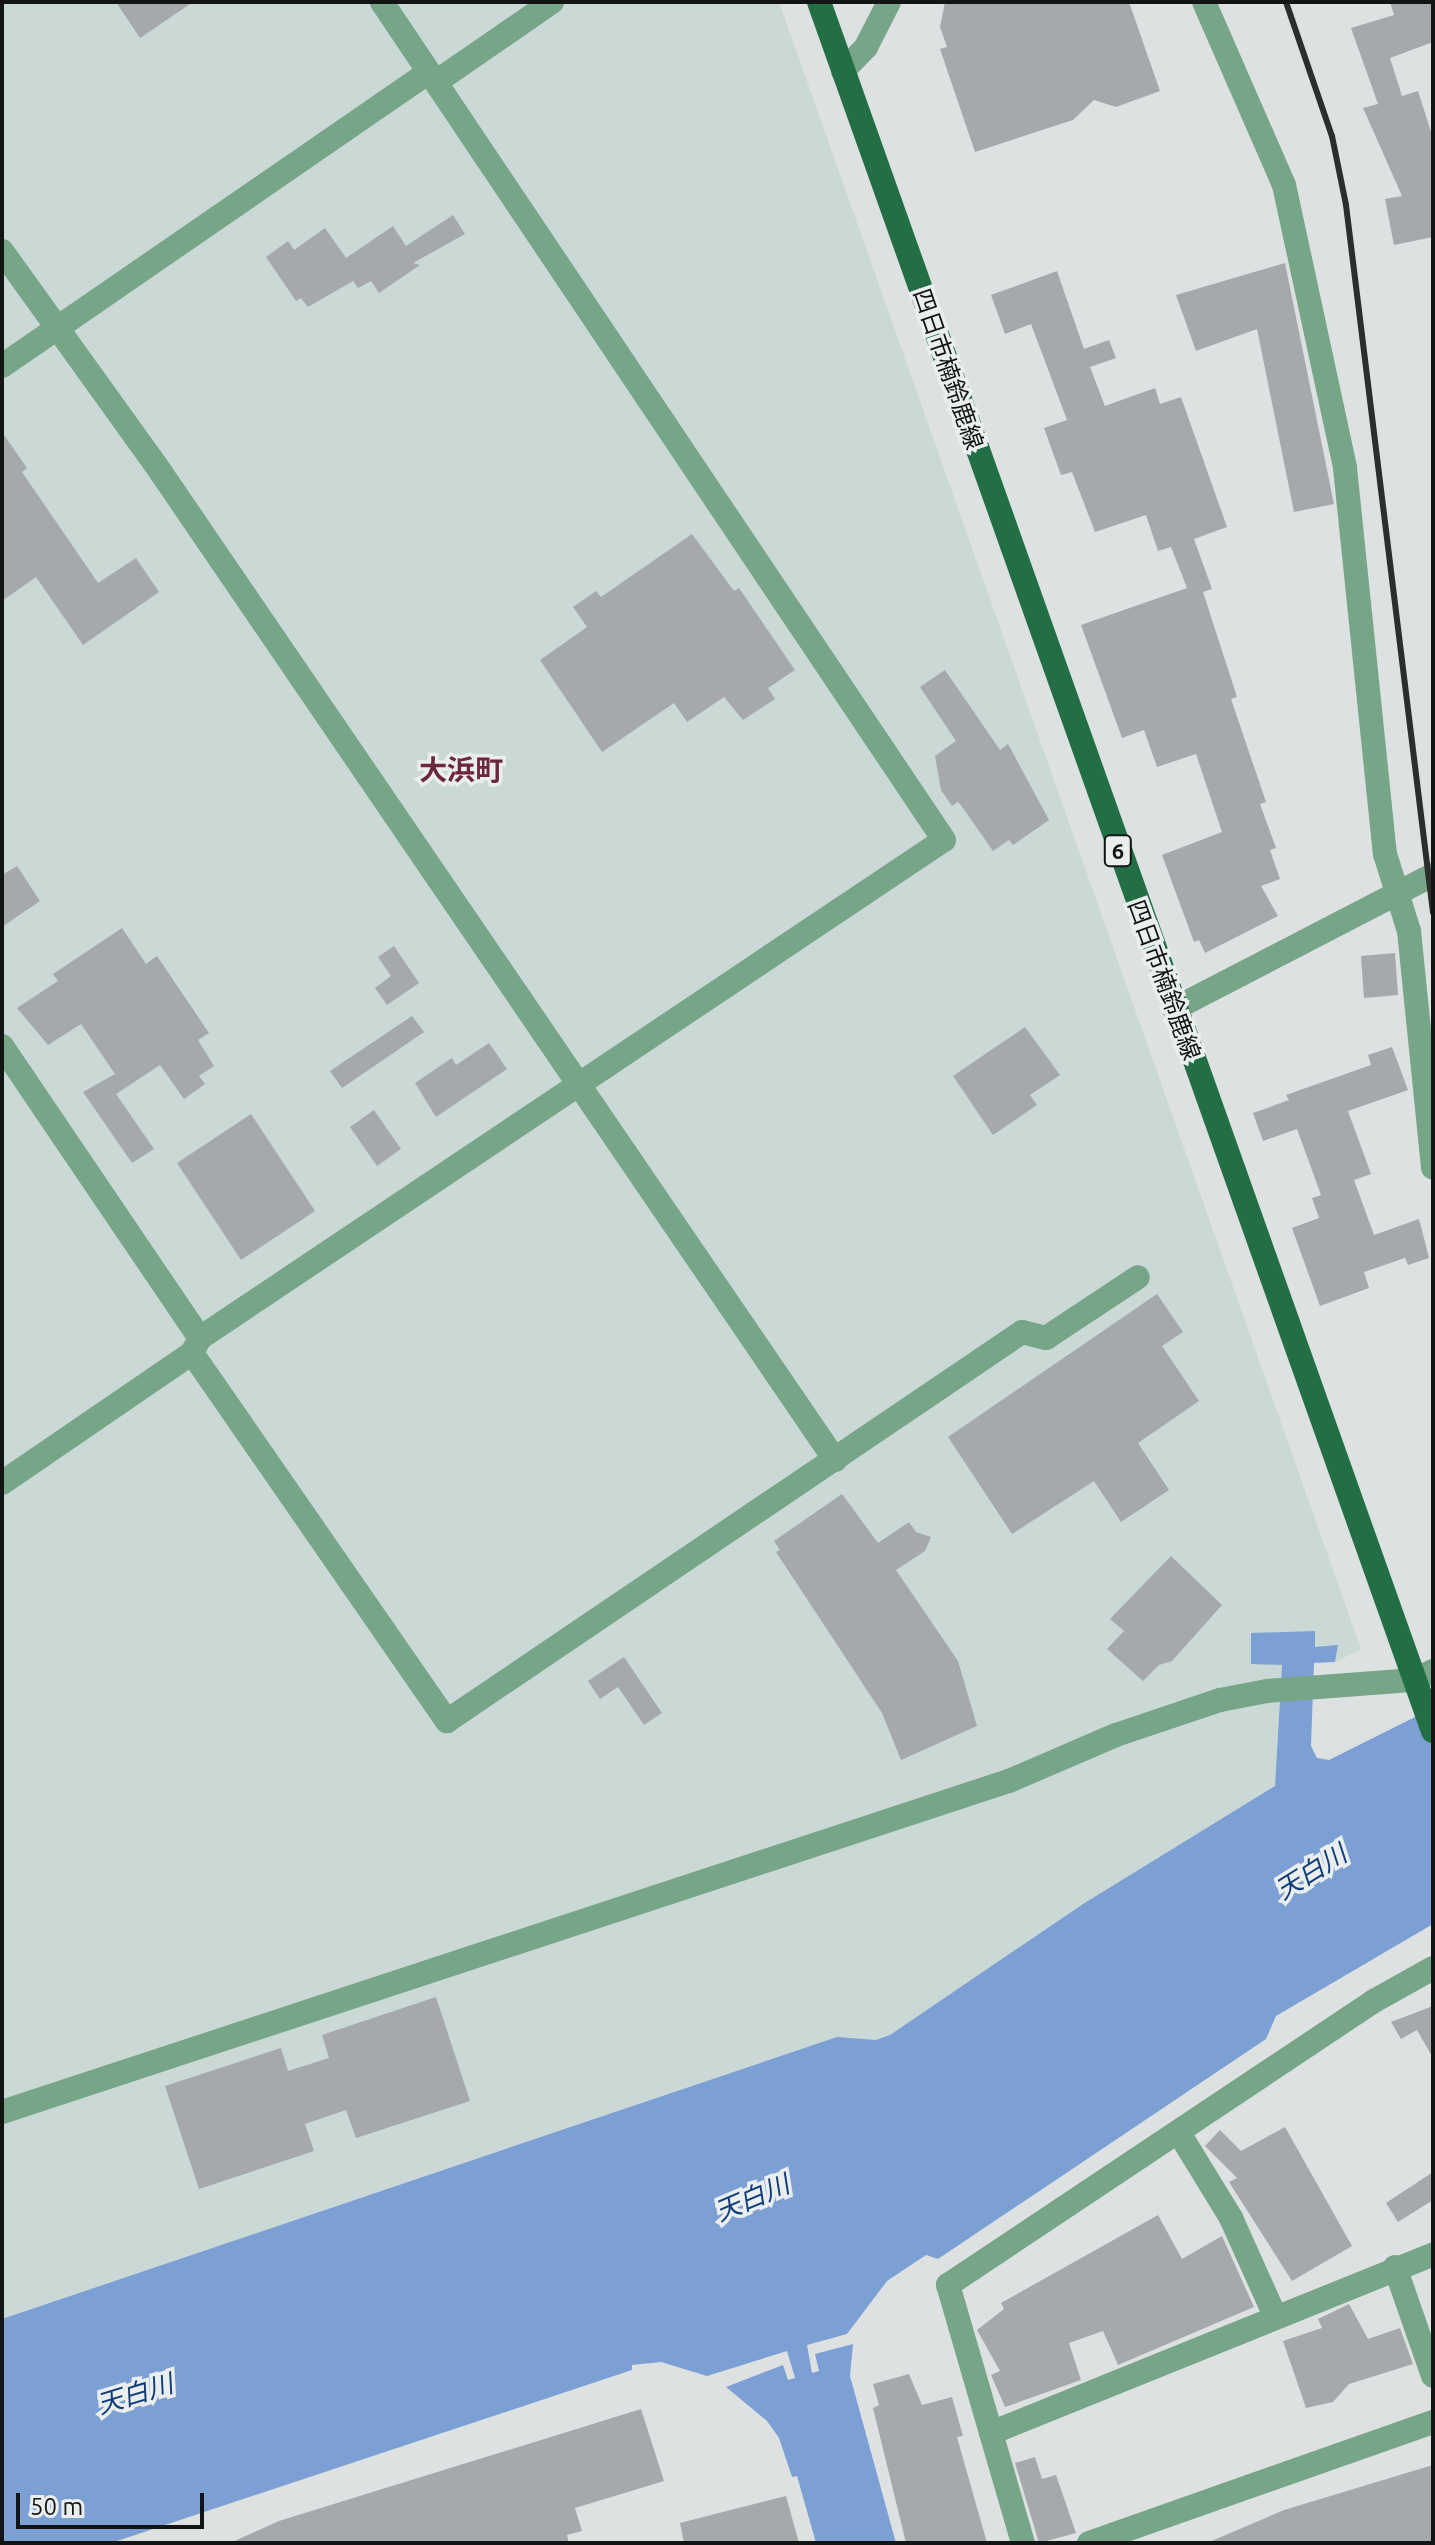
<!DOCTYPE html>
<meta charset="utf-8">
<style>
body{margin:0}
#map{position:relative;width:1435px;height:2545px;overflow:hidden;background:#dde1e1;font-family:Ubuntu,"Noto Sans JP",sans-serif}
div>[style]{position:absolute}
.built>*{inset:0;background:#cad8d6}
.water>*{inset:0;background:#7da0d4}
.building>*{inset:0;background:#a6a9ab}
.minor>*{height:24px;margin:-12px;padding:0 12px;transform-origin:12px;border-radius:12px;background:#77a587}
.major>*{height:24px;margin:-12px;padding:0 12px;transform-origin:12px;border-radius:12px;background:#226e45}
.rail>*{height:6px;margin:-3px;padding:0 3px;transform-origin:3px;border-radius:3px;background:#2c2e2e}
span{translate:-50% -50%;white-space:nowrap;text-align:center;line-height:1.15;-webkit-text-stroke:7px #eaeeee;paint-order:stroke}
.shield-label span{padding:2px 6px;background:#eaeeee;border:2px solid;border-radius:6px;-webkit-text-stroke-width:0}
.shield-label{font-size:22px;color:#131515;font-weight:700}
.street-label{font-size:24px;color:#131515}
.water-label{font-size:26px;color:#113d7b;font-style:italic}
.quarter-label{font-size:28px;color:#6b273f;font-weight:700}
.frame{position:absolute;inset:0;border:4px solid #131515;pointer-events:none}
.scale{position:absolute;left:16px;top:2493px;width:188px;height:36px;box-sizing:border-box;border:4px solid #131515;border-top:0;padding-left:10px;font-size:24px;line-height:28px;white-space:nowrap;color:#131515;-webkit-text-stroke:6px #eaeeee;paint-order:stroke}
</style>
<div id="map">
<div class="built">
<i style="clip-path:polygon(2px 2px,779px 2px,1361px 1649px,1335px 1662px,1338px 1646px,1282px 1664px,1275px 1786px,1083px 1904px,890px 2035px,876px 2040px,837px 2037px,2px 2319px)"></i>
</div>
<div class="water">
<i style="clip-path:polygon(1315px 1631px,1315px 1647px,1338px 1645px,1335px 1662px,1314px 1663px,1311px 1746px,1317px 1758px,1329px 1760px,1433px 1708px,1433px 1924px,1276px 2016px,1266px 2039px,938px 2259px,926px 2255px,887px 2281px,847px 2334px,807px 2345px,812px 2373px,819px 2371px,815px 2354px,853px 2344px,850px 2376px,896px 2543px,816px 2543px,797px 2476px,792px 2477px,779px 2438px,767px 2421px,726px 2387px,783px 2365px,788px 2380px,795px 2378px,787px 2351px,707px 2376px,661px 2362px,632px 2365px,632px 2370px,111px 2543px,2px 2543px,2px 2319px,837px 2037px,876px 2040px,890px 2035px,1083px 1904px,1275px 1786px,1282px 1665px,1251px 1664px,1251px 1633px)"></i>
</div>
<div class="building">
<i style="clip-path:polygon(116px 2px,193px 2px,140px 38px)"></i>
<i style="clip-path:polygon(945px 2px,1129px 2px,1160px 91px,1116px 107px,1094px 100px,1073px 120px,975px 152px,940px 49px,947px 47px,940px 27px)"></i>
<i style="clip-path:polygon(1390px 2px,1433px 2px,1433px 42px,1390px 58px,1402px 96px,1418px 91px,1433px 138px,1433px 237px,1394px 245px,1385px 199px,1402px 196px,1363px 108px,1378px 104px,1351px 28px,1394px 15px)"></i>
<i style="clip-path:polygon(453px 215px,465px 234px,413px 263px,420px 265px,379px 293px,371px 281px,358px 288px,353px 281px,308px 307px,301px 298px,296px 301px,266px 257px,288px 241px,294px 250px,325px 228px,346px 258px,393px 226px,406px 246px)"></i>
<i style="clip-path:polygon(1285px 263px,1334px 504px,1294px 512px,1257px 329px,1196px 351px,1176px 295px)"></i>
<i style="clip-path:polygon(1057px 271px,1084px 349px,1109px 340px,1116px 358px,1090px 367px,1105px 406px,1155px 388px,1160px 404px,1181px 397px,1227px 527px,1194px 539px,1212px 589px,1203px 592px,1237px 697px,1231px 699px,1266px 802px,1260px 804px,1276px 848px,1270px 850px,1280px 879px,1261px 886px,1278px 916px,1205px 953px,1199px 940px,1194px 942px,1162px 855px,1222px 832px,1196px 754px,1157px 767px,1144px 730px,1122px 738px,1081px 625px,1187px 588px,1171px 547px,1158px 551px,1146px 515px,1095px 532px,1072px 472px,1061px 475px,1044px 428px,1067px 420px,1031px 324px,1005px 334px,991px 295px)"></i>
<i style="clip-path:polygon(2px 432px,27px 468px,22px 472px,98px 583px,136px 558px,159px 592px,83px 645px,36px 577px,2px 601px)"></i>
<i style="clip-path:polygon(692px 534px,734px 591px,739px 588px,795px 670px,768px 688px,775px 699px,743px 720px,724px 697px,687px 722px,674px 703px,602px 752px,540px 660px,587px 627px,573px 607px,596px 591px,601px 597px)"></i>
<i style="clip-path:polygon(945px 670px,1000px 750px,1008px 744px,1049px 820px,1013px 845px,1009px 840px,993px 851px,963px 808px,958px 802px,952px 806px,941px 790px,935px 756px,956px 741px,920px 687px)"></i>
<i style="clip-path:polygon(17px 866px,40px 901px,2px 927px,2px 875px)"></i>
<i style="clip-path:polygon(122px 928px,146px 964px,157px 956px,209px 1033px,198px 1040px,214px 1066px,199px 1076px,205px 1084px,184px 1099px,160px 1065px,116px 1094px,154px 1149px,132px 1163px,83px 1092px,115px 1074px,81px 1024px,48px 1045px,17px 1008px,58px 981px,53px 974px)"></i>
<i style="clip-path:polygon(394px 946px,419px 983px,387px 1005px,375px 988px,391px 976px,378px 957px)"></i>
<i style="clip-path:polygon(1395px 953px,1398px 995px,1364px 998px,1361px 956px)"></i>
<i style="clip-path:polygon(412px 1016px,424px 1032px,342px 1088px,330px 1071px)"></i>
<i style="clip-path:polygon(1025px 1027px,1060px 1075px,1030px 1095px,1037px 1105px,993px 1135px,953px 1076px)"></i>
<i style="clip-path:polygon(489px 1043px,507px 1069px,436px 1117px,415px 1083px,452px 1058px,456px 1065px)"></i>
<i style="clip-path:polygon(1392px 1047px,1408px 1090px,1348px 1111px,1371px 1174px,1354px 1180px,1374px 1235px,1419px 1219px,1429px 1258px,1408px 1265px,1405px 1258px,1364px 1272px,1369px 1288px,1320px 1306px,1292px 1228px,1319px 1218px,1312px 1198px,1321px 1195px,1297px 1129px,1263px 1141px,1253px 1113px,1289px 1100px,1286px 1095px,1371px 1065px,1368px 1055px)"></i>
<i style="clip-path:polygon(374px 1110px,401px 1149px,377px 1166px,350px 1127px)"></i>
<i style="clip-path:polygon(251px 1114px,315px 1211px,241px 1260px,177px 1163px)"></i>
<i style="clip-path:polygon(1157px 1294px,1183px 1332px,1162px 1346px,1199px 1401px,1138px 1443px,1169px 1490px,1121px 1522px,1094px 1481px,1012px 1534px,948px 1437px)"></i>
<i style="clip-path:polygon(842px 1494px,878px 1543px,909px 1522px,916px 1532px,931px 1537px,925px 1551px,896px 1570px,958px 1661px,977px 1726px,901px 1760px,882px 1713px,776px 1552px,780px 1550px,774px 1541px)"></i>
<i style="clip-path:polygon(1171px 1556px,1222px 1605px,1172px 1661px,1159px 1665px,1143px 1681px,1107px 1649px,1124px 1631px,1110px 1619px)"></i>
<i style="clip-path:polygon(624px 1657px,662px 1713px,644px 1725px,618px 1687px,600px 1699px,588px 1681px)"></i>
<i style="clip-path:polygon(436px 1997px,470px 2101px,356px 2138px,346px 2110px,305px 2124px,314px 2151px,199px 2189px,165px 2086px,281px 2048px,288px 2071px,329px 2058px,322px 2035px)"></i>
<i style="clip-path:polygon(1433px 2006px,1433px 2058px,1417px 2030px,1401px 2039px,1391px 2022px)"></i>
<i style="clip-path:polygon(1285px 2127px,1352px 2246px,1292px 2281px,1229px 2182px,1237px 2178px,1205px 2146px,1220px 2130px,1241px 2151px)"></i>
<i style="clip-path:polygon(1433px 2172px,1433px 2200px,1398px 2222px,1386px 2203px)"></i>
<i style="clip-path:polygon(1158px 2215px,1182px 2259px,1222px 2236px,1254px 2307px,1118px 2365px,1103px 2331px,1069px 2343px,1081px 2380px,1005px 2407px,991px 2375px,1000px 2371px,977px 2330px,1004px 2309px,1001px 2303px)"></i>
<i style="clip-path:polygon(1349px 2304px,1368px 2339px,1400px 2328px,1413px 2364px,1349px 2384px,1333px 2402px,1306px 2408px,1283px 2341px,1322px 2328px,1318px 2319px)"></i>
<i style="clip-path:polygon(909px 2374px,922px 2405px,952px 2397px,963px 2436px,957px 2437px,987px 2543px,906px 2543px,873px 2408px,879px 2405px,873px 2384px)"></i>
<i style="clip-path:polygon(641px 2409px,664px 2481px,575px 2508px,582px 2531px,567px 2535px,569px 2543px,230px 2543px,279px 2521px)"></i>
<i style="clip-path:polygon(1035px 2457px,1042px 2479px,1056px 2475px,1076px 2533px,1039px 2543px,1015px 2463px)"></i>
<i style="clip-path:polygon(1433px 2465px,1433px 2543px,1207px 2543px,1284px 2510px)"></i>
<i style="clip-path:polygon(786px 2496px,799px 2543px,684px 2543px,680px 2523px)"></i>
</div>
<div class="minor">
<i style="left:1204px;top:2px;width:200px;rotate:66.4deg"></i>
<i style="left:1284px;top:185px;width:289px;rotate:77.8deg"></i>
<i style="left:1345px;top:468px;width:388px;rotate:84.1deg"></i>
<i style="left:1385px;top:854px;width:81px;rotate:72.7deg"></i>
<i style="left:1409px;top:931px;width:238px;rotate:84.2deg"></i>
<i style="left:843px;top:71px;width:33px;rotate:-46deg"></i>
<i style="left:866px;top:47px;width:51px;rotate:-62.9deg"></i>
<i style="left:436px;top:82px;width:141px;rotate:-34.6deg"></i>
<i style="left:2px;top:251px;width:274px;rotate:54.3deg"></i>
<i style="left:162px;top:474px;width:1194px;rotate:55.68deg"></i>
<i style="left:2px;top:366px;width:518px;rotate:-34.55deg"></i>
<i style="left:1174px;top:1009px;width:292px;rotate:-27.4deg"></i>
<i style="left:2px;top:1046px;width:353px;rotate:55.9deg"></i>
<i style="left:192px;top:1353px;width:448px;rotate:55.3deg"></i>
<i style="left:447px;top:1721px;width:694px;rotate:-34.08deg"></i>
<i style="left:1022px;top:1332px;width:25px;rotate:14deg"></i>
<i style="left:1046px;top:1338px;width:110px;rotate:-33.5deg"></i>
<i style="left:2px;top:1483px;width:230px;rotate:-34.4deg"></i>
<i style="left:192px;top:1353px;width:17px;rotate:-62deg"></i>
<i style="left:200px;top:1338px;width:895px;rotate:-33.8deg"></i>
<i style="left:944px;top:840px;width:1009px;rotate:-123.85deg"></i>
<i style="left:2px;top:2112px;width:1060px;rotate:-18.2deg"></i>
<i style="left:1009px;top:1781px;width:116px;rotate:-23.3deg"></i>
<i style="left:1116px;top:1735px;width:110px;rotate:-18.6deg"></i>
<i style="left:1220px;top:1700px;width:48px;rotate:-10.8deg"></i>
<i style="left:1267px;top:1691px;width:148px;rotate:-4.3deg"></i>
<i style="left:1415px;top:1680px;width:20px;rotate:-27deg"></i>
<i style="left:1179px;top:2133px;width:100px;rotate:58.5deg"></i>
<i style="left:1231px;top:2218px;width:107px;rotate:65.8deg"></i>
<i style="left:1395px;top:2267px;width:115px;rotate:70.8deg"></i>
<i style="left:991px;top:2433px;width:477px;rotate:-22deg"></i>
<i style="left:1023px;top:2543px;width:269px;rotate:-106.2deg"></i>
<i style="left:948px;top:2285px;width:512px;rotate:-33.69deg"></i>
<i style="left:1374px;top:2001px;width:68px;rotate:-29.2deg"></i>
<i style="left:1089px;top:2543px;width:365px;rotate:-19.4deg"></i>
</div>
<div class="major">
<i style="left:819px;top:2px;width:1835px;rotate:70.45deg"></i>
</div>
<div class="rail">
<i style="left:1286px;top:2px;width:142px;rotate:71.1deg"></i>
<i style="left:1332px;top:136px;width:70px;rotate:78.5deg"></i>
<i style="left:1346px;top:205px;width:713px;rotate:82.99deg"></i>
</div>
<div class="shield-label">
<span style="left:1118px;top:851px">6</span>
</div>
<div class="street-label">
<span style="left:948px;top:369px;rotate:71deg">四日市楠鈴鹿線</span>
<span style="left:1164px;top:980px;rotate:70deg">四日市楠鈴鹿線</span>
</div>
<div class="water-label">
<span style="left:1311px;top:1872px;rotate:-32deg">天白川</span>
<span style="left:752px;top:2198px;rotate:-23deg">天白川</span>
<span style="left:135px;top:2394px;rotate:-17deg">天白川</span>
</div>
<div class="quarter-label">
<span style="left:461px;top:770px">大浜町</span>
</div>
<div class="frame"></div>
<div class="scale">50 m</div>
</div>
